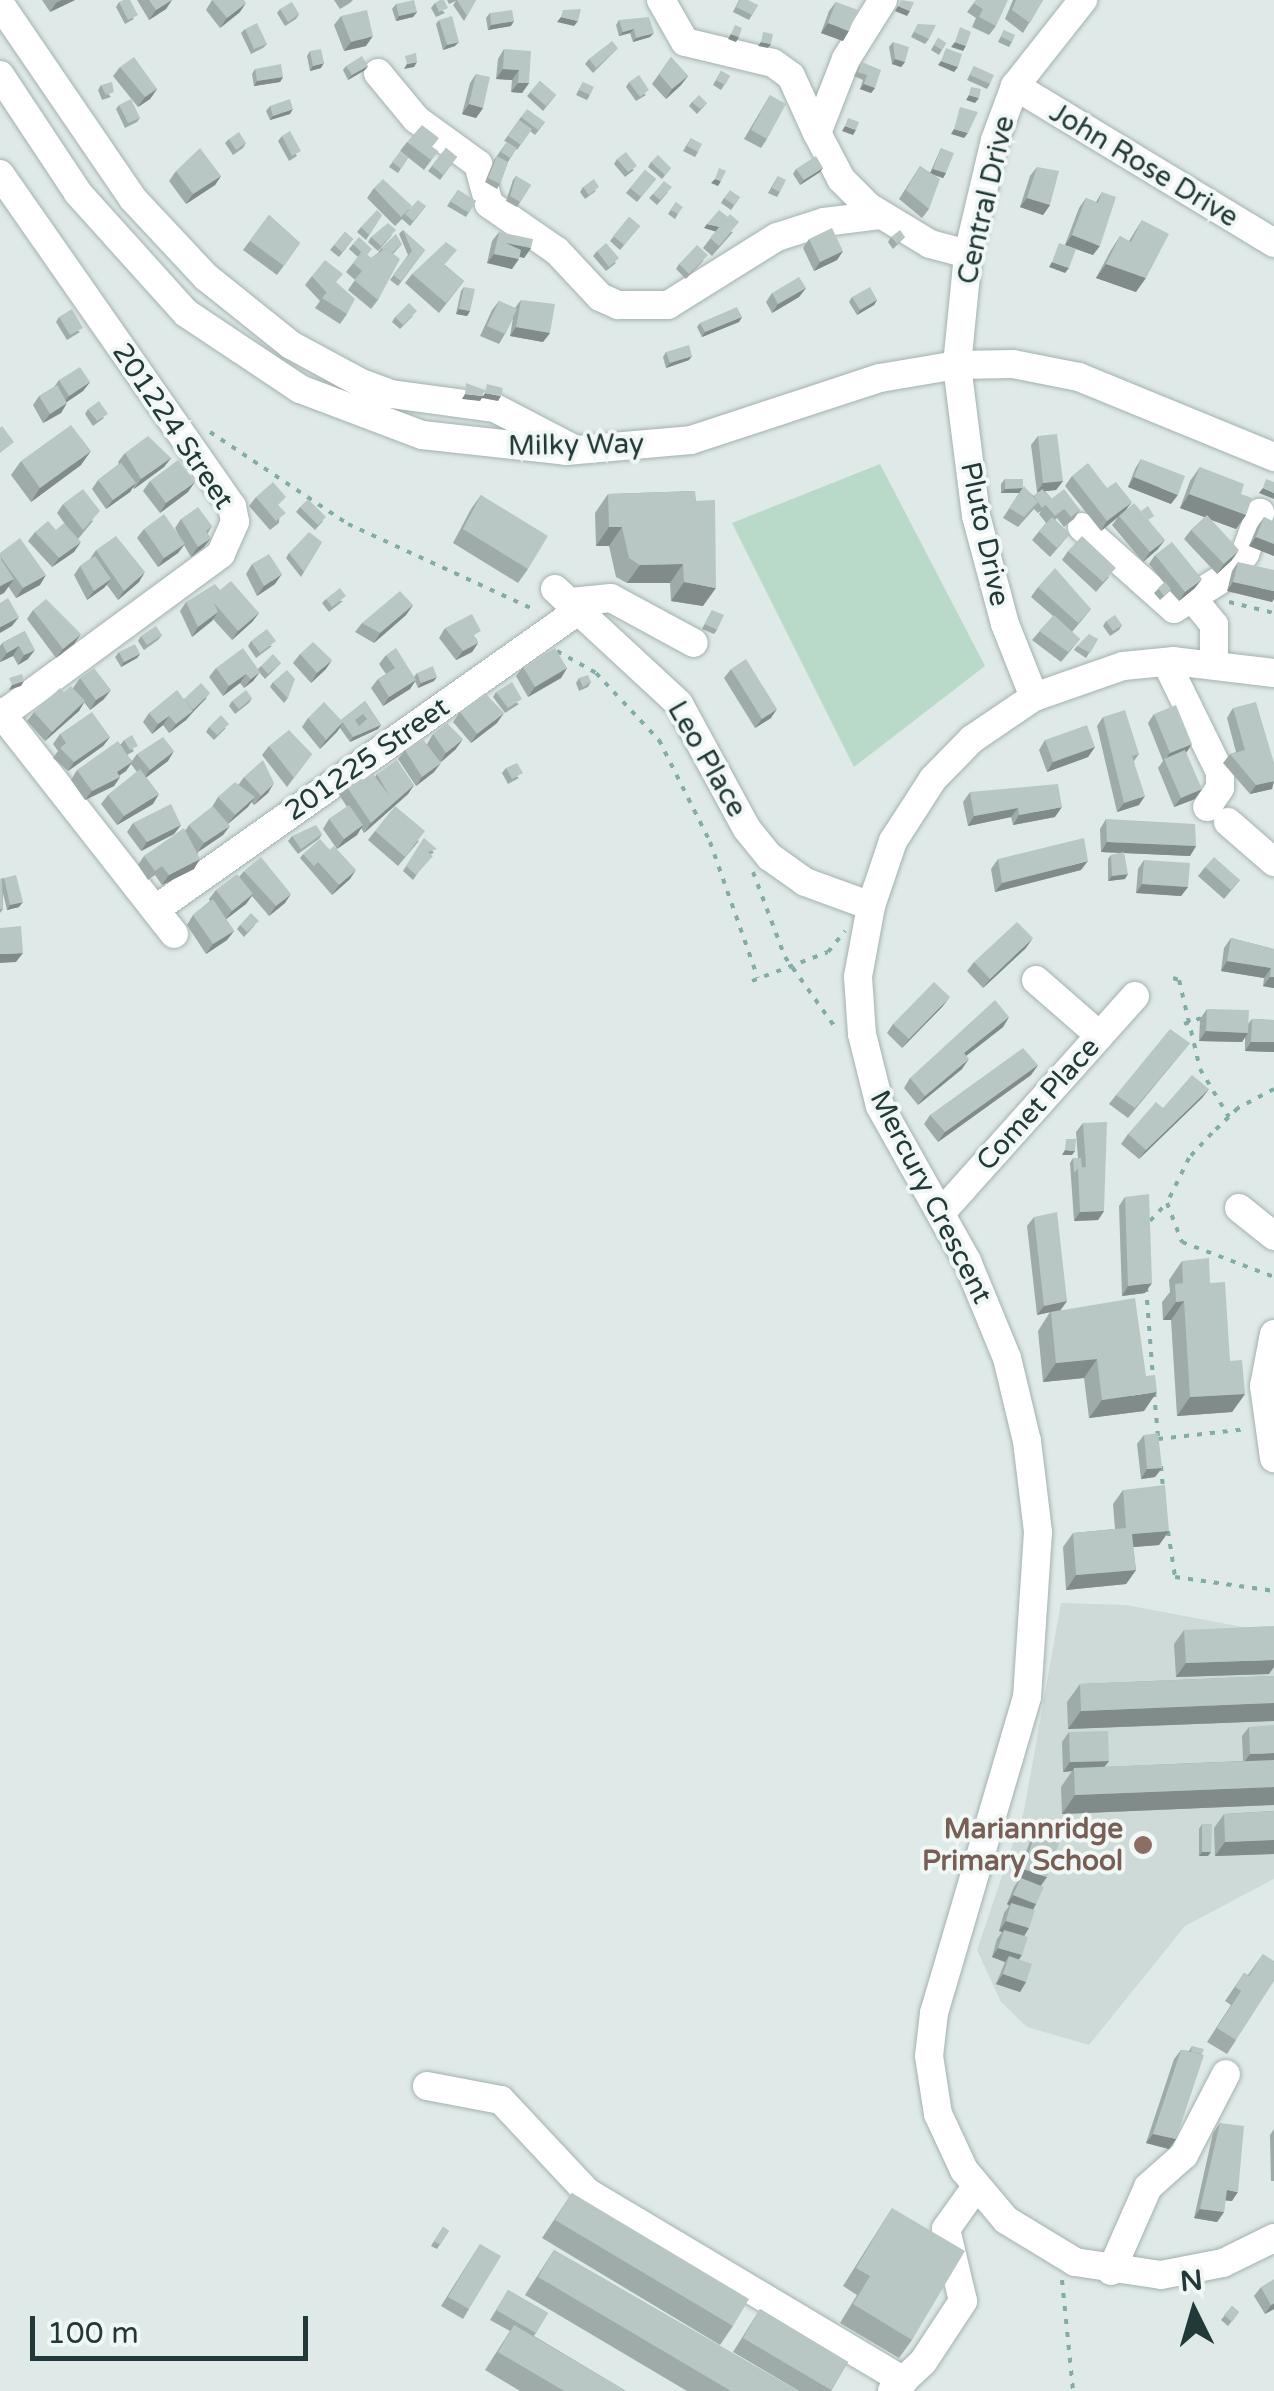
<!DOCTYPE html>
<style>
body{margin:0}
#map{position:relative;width:1274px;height:2391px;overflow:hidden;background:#dfeae8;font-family:"Varela Round",sans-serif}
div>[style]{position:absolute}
.built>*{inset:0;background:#cedad7}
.green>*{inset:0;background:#b9dac9}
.path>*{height:4px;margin-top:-2px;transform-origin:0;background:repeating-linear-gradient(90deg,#81aca8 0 5px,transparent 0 13px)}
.roads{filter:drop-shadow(0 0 2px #a2b1b0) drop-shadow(0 0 2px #a2b1b0)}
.minor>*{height:28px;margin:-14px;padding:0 14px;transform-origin:14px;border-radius:14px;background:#fff}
.wall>*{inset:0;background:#9eaba9}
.shaded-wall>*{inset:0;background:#818b89}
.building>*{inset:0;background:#b8c7c4}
.dots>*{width:28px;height:28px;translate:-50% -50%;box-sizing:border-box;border:5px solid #f0f7f5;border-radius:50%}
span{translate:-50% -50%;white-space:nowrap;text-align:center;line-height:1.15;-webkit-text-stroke:8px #f0f7f5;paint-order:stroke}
.street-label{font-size:28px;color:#213938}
.education-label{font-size:28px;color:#785e54;font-weight:700}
.right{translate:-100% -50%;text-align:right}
.north{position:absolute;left:1144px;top:2261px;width:100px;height:100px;-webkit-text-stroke:8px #f0f7f5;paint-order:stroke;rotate:355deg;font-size:28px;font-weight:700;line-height:40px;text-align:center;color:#213938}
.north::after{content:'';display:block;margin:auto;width:35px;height:45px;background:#213938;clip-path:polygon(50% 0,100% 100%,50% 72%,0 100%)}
.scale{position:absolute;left:30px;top:2316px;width:278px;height:45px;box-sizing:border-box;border:5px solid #213938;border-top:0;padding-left:12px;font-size:30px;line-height:35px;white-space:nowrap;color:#213938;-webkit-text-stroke:8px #f0f7f5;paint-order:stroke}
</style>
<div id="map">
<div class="built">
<i style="clip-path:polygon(1061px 1603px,1126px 1605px,1274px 1633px,1274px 1879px,1185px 1926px,1089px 2045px,1027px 2027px,1001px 2002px,977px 1950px,1024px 1811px)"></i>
</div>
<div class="green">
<i style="clip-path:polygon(880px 464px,985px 666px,854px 767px,732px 523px)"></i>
</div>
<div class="path">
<i style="left:210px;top:432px;width:166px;rotate:33.7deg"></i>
<i style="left:348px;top:524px;width:208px;rotate:24.7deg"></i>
<i style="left:1229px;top:602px;width:46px;rotate:13.7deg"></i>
<i style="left:557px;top:651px;width:45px;rotate:29.4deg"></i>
<i style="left:596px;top:673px;width:92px;rotate:46.8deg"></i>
<i style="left:659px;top:740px;width:114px;rotate:63.4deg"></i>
<i style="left:710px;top:842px;width:144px;rotate:70.6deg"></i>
<i style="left:753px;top:872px;width:91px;rotate:69.4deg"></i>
<i style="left:785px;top:957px;width:90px;rotate:54.5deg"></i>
<i style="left:1173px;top:978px;width:6px;rotate:18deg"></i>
<i style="left:1179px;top:980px;width:91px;rotate:76.7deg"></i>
<i style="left:1200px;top:1069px;width:56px;rotate:58.9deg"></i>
<i style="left:752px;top:981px;width:81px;rotate:-20.9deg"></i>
<i style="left:828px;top:952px;width:27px;rotate:-51deg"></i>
<i style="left:1184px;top:1024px;width:21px;rotate:-19deg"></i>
<i style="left:1274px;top:1089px;width:41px;rotate:152.2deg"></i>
<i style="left:1238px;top:1108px;width:36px;rotate:136deg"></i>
<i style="left:1212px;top:1133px;width:34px;rotate:133deg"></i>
<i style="left:1189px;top:1158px;width:50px;rotate:116.1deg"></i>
<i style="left:1167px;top:1203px;width:42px;rotate:69deg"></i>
<i style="left:1182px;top:1242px;width:98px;rotate:20.8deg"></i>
<i style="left:1150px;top:1221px;width:25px;rotate:-47deg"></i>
<i style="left:1146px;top:1287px;width:90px;rotate:85.6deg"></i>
<i style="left:1154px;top:1392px;width:45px;rotate:84.9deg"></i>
<i style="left:1158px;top:1439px;width:90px;rotate:-6.4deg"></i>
<i style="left:1161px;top:1466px;width:21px;rotate:85deg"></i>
<i style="left:1168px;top:1531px;width:47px;rotate:81.3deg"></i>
<i style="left:1175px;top:1577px;width:100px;rotate:8deg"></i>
<i style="left:1062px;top:2280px;width:112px;rotate:84.3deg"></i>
</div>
<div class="roads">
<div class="minor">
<i style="left:661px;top:0;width:48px;rotate:60.3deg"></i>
<i style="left:685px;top:42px;width:90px;rotate:13.4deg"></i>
<i style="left:773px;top:63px;width:22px;rotate:36deg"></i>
<i style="left:791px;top:76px;width:63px;rotate:65.5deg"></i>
<i style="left:883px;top:0;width:70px;rotate:122.1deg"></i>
<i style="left:846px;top:59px;width:79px;rotate:111.4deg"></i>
<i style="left:817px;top:133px;width:52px;rotate:62.4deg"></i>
<i style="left:841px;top:179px;width:40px;rotate:45deg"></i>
<i style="left:869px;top:207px;width:71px;rotate:31.2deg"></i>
<i style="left:930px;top:244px;width:39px;rotate:15deg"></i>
<i style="left:0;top:4px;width:236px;rotate:55.7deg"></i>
<i style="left:133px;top:199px;width:107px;rotate:46.9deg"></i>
<i style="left:206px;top:277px;width:109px;rotate:38.7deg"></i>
<i style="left:291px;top:345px;width:80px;rotate:28.5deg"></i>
<i style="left:361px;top:383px;width:32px;rotate:20deg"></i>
<i style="left:391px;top:394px;width:105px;rotate:7.7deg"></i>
<i style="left:495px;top:408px;width:85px;rotate:27.5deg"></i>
<i style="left:378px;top:73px;width:60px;rotate:50.4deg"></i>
<i style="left:416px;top:119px;width:77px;rotate:36deg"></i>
<i style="left:478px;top:164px;width:41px;rotate:74.6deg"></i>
<i style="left:489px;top:204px;width:83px;rotate:34.7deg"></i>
<i style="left:557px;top:251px;width:63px;rotate:46.9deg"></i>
<i style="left:600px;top:297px;width:20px;rotate:24deg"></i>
<i style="left:618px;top:305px;width:50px"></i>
<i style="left:668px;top:305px;width:128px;rotate:-32deg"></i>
<i style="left:777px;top:237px;width:49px;rotate:-17.7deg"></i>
<i style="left:824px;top:222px;width:56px;rotate:-7.1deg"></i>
<i style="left:0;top:75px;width:141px;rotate:56.5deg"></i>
<i style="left:78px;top:193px;width:161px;rotate:48deg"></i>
<i style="left:186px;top:313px;width:137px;rotate:33.7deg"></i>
<i style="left:300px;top:389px;width:130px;rotate:20.7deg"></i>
<i style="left:422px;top:435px;width:145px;rotate:6.3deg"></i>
<i style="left:566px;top:451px;width:125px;rotate:-5deg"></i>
<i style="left:691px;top:440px;width:199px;rotate:-18.2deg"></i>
<i style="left:880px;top:378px;width:78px;rotate:-9.6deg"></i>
<i style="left:957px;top:365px;width:56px;rotate:-1deg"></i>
<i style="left:1013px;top:364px;width:67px;rotate:11.1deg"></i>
<i style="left:1079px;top:377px;width:211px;rotate:22.3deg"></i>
<i style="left:1015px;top:86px;width:303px;rotate:31.2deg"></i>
<i style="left:0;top:174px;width:405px;rotate:55.1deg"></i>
<i style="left:232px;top:506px;width:16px;rotate:79deg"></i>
<i style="left:235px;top:522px;width:35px;rotate:114deg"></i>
<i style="left:221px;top:554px;width:272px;rotate:143.7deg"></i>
<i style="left:1082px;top:527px;width:123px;rotate:41.7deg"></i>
<i style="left:1174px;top:609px;width:64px;rotate:-32.2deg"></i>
<i style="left:1228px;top:575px;width:27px;rotate:-51deg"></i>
<i style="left:1245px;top:554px;width:44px;rotate:-69.9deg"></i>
<i style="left:555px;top:589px;width:169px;rotate:42.8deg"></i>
<i style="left:679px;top:704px;width:142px;rotate:61.5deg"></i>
<i style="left:747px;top:829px;width:36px;rotate:51deg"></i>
<i style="left:770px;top:857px;width:43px;rotate:35.5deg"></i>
<i style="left:805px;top:882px;width:70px;rotate:20deg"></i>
<i style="left:1194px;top:600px;width:32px;rotate:51deg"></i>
<i style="left:1214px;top:625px;width:39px;rotate:90deg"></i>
<i style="left:571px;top:602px;width:40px;rotate:-5.7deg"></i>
<i style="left:611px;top:598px;width:94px;rotate:28.5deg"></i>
<i style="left:1166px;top:662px;width:123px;rotate:63.9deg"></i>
<i style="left:1220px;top:772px;width:16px;rotate:90deg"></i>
<i style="left:1220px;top:788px;width:23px;rotate:124deg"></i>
<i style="left:1274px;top:673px;width:101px;rotate:-173.2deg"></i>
<i style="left:1174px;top:661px;width:51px;rotate:174.4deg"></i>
<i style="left:1123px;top:666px;width:94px;rotate:160.8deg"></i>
<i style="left:1034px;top:697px;width:75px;rotate:145.9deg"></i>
<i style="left:972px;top:739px;width:56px;rotate:134.3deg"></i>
<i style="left:933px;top:779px;width:74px;rotate:122.8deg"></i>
<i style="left:893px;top:841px;width:69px;rotate:108.7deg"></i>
<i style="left:871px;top:906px;width:72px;rotate:100.4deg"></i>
<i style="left:858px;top:977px;width:57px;rotate:86deg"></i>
<i style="left:862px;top:1034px;width:74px;rotate:76deg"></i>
<i style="left:880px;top:1106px;width:178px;rotate:60.7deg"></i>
<i style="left:967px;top:1261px;width:105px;rotate:67.6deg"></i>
<i style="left:1007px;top:1358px;width:85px;rotate:76.5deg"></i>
<i style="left:1027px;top:1441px;width:92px;rotate:83.1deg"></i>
<i style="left:1038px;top:1532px;width:165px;rotate:93.8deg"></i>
<i style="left:1027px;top:1697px;width:329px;rotate:106.4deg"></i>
<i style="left:934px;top:2013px;width:43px;rotate:96.6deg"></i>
<i style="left:929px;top:2056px;width:59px;rotate:81.2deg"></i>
<i style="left:938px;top:2114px;width:62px;rotate:65.1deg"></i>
<i style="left:964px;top:2170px;width:65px;rotate:50deg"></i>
<i style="left:1006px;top:2220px;width:81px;rotate:31.3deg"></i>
<i style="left:1075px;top:2262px;width:87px;rotate:8.6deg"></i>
<i style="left:1161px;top:2275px;width:63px;rotate:-11deg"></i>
<i style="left:1223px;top:2263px;width:57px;rotate:-26.1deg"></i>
<i style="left:1034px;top:697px;width:79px;rotate:-111.7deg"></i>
<i style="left:1005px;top:624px;width:112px;rotate:-105deg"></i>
<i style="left:976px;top:516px;width:152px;rotate:-97.2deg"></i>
<i style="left:957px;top:365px;width:112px;rotate:-84.3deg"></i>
<i style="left:968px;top:254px;width:117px;rotate:-76.7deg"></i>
<i style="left:995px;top:140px;width:58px;rotate:-69.7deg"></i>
<i style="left:1015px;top:86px;width:110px;rotate:-51.7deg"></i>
<i style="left:0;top:712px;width:282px;rotate:51.9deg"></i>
<i style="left:1228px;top:822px;width:61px;rotate:41deg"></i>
<i style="left:156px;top:909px;width:518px;rotate:-35.25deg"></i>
<i style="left:1036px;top:980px;width:84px;rotate:41.1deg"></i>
<i style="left:1239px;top:1208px;width:45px;rotate:38.7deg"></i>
<i style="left:941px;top:1213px;width:291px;rotate:-48.2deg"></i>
<i style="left:1274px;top:1334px;width:53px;rotate:100.9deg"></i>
<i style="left:1264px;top:1386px;width:73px;rotate:82.1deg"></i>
<i style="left:427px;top:2086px;width:75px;rotate:10.7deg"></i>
<i style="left:501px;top:2100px;width:126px;rotate:46.9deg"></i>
<i style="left:587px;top:2192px;width:369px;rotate:30.8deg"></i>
<i style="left:1111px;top:2271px;width:92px;rotate:-66.2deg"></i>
<i style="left:1148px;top:2187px;width:48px;rotate:-41.6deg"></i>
<i style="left:1184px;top:2155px;width:91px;rotate:-62.6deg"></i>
<i style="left:892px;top:2391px;width:42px;rotate:-43.1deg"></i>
<i style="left:923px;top:2362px;width:73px;rotate:-56.7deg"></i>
<i style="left:963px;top:2301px;width:74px;rotate:-103.3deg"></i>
<i style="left:946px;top:2229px;width:52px;rotate:-54.5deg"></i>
</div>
</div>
<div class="wall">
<i style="clip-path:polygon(42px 0,75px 0,50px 12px)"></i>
<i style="clip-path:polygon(137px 0,172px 0,166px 9px,149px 20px)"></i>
<i style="clip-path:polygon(212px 0,240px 12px,220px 28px,206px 10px)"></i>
<i style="clip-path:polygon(334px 0,353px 0,350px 3px,340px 9px)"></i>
<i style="clip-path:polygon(447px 0,476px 0,464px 21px,453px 5px,456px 1px,449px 4px)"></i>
<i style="clip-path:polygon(739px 0,758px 5px,749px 20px,733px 12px)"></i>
<i style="clip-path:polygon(976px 0,996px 26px,989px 35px,972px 27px,976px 18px,967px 12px)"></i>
<i style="clip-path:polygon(1013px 0,1043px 0,1023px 33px,1005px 19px)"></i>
<i style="clip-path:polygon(119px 2px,134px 19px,125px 24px,116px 7px)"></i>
<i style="clip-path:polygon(836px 2px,843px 41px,821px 33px,829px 11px)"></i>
<i style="clip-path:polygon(435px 3px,445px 13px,436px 17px,431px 8px)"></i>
<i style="clip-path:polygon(396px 4px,417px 12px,413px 17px,396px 21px,392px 9px)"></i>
<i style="clip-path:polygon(280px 9px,299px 14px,296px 19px,285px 26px,277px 13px)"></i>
<i style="clip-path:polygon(490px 13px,511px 26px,488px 30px,486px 18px)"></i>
<i style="clip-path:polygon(341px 16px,366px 46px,344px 51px,334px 25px)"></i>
<i style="clip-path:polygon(439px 20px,455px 46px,443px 50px,436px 24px)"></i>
<i style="clip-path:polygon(619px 20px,650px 37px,633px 42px,630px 33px,619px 36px,616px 25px)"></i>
<i style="clip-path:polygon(918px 24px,929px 39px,925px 44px,911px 37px)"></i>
<i style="clip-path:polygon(245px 29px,267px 44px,263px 48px,251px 54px,241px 33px)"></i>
<i style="clip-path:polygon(1004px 30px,1012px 42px,1009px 47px,998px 42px)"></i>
<i style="clip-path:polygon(938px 38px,946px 43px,939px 55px,931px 50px)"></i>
<i style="clip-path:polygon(893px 42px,905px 62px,901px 67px,892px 64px,889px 47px)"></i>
<i style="clip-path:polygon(618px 48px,593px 73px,585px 64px,589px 59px)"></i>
<i style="clip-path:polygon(504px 49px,529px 83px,522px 93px,511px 92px,512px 80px,496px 79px,498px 59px)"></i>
<i style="clip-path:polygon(310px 51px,321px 68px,310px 71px,307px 56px)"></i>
<i style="clip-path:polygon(671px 57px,688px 76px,681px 85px,666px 99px,652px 84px)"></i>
<i style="clip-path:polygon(862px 62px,875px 88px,871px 93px,860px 89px,863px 80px,854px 76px)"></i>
<i style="clip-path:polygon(346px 66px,368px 66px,365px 70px,348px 80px,343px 70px)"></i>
<i style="clip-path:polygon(974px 66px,990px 84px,987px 89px,967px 80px)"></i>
<i style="clip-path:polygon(120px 67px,157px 89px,150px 99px,138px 107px,113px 76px)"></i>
<i style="clip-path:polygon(255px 69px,283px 77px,280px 82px,254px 86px,252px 74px)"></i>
<i style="clip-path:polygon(721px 71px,730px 76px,721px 90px,713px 85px)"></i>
<i style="clip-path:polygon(476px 74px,483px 108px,476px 118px,462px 114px,470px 83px)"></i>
<i style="clip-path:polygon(540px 81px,556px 95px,543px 111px,527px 96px)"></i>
<i style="clip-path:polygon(583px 82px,590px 95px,587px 100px,576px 95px)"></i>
<i style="clip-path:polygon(629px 82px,646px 95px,636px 101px,626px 87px)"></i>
<i style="clip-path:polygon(101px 85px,111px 97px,102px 100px,98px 90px)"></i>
<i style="clip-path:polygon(770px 95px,767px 139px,761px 148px,744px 139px)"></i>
<i style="clip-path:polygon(692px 102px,707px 103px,697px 114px,689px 106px)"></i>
<i style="clip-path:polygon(119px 105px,140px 118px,137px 122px,125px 128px,116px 109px)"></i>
<i style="clip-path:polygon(270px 106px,290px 114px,270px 120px,266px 111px)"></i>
<i style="clip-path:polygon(521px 117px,545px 122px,535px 135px,530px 131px,517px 150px,516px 149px,508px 162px,500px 184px,497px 189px,485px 182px,494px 160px,507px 142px,504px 141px)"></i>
<i style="clip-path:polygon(282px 136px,297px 156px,289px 161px,278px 141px)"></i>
<i style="clip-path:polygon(691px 138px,698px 152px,695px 157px,683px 151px)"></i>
<i style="clip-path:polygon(229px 139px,246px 143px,243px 148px,233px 155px,225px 143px)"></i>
<i style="clip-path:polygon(407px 142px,432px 147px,438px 151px,424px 170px,400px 151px)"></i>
<i style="clip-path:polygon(446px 148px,457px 157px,440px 180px,428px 171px)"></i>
<i style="clip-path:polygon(941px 148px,946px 173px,943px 178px,933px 175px,929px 209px,922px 218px,899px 199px,920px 166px,930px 173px)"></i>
<i style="clip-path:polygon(400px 152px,408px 158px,398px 173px,389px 167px)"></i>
<i style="clip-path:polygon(617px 159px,634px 170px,625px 177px,614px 164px)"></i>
<i style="clip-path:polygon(651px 162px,671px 168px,662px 179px,648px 167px)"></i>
<i style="clip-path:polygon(1037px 167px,1050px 205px,1043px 215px,1020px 207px,1030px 176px)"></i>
<i style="clip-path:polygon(823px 168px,820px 172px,800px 185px,793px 174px,796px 169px)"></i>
<i style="clip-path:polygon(645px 170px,656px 179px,637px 202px,626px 193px)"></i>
<i style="clip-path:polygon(176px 171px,221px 176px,215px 185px,186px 204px,169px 181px)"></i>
<i style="clip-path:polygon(516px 176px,531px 185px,517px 207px,506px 201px,513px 180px)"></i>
<i style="clip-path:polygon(778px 176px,780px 192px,777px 197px,768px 193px)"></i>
<i style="clip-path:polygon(583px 187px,596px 191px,585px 199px,580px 192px)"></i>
<i style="clip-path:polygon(374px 188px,410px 209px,426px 206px,410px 226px,402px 219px,395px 226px,367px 198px)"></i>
<i style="clip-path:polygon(458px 190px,476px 201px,466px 217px,447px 206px)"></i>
<i style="clip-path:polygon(668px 192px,657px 205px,649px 198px,653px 194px)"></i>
<i style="clip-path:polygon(1102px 192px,1093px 255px,1065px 245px,1079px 208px,1086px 198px,1096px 202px)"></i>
<i style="clip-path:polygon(740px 197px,731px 210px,721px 203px,724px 198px)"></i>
<i style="clip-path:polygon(676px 202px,678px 214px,675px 219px,668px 214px)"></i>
<i style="clip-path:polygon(269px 215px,300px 243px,277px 275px,243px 250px)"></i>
<i style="clip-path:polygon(382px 215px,366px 240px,357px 232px,361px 227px)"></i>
<i style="clip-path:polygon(629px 217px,640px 226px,620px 250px,610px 241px)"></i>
<i style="clip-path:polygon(1142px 220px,1136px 292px,1096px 278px,1111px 250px,1120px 236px,1129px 241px)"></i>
<i style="clip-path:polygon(704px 228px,733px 232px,712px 256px,703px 248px,716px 231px)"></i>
<i style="clip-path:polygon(403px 230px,425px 250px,398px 286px,390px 280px,408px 255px,399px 234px)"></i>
<i style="clip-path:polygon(345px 232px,353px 239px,339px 257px,330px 250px)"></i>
<i style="clip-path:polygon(499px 232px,531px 248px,524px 258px,519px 256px,512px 269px,487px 263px,492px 241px)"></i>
<i style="clip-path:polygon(392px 235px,378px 251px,368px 242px,371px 237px)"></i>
<i style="clip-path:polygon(891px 237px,905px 237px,893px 249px,888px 242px)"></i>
<i style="clip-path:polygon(809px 239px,843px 251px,837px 260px,814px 271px,803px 248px)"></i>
<i style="clip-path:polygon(353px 244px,371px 258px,378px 253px,381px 248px,402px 244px,393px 254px,378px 300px,371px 309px,348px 290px,355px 280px,346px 272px,358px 257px,349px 249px)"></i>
<i style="clip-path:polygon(597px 251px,616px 263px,606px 271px,593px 256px)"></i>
<i style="clip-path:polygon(704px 260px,686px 279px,676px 269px,679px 264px)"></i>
<i style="clip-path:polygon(445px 265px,464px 281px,439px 313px,405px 283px,412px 274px)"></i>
<i style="clip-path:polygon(312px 276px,347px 314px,340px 324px,315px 308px,320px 301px,305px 285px)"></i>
<i style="clip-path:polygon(464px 287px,470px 311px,467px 316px,456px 314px,461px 291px)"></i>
<i style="clip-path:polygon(806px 288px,799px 297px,772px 313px,766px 302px,772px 293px)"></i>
<i style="clip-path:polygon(852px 297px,877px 300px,874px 305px,857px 315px,849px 302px)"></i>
<i style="clip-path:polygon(521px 300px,550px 333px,543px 342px,510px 336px,513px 318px,505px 334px,499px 344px,480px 336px,492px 310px,499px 301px,515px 308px)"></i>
<i style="clip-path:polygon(413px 316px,400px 329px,392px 322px,395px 317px)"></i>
<i style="clip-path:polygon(59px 317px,80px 332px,67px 340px,56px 322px)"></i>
<i style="clip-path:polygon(742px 317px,739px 322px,702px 337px,697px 327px,700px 323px)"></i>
<i style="clip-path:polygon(666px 352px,689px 360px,666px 368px,663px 357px)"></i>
<i style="clip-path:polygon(59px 380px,90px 382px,83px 391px,67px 402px,61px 413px,43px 423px,33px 405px,39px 396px,54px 387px)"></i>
<i style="clip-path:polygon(88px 409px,104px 418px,93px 426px,85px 414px)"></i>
<i style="clip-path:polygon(1038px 436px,1063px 481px,1056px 490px,1045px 491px,1052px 499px,1080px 510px,1074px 519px,1064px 527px,1057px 518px,1055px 520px,1070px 534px,1050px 557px,1032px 540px,1046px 523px,1039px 514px,1041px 511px,1038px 513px,1034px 509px,1018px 527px,1003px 518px,1019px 493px,1001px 493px,1001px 484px,1005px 479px,1023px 487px,1034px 496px,1038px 492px,1037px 492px,1031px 445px)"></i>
<i style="clip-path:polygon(125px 453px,171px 458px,164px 467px,134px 489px,133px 487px,130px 492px,106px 509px,92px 489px,98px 480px,119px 464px,118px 462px)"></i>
<i style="clip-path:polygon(1141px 459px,1171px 504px,1128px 487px,1135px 469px)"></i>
<i style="clip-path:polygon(21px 461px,81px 465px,31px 502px,11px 475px)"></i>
<i style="clip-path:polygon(1200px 467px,1241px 494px,1246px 515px,1236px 529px,1211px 520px,1232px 560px,1217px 574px,1184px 539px,1191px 530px,1205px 517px,1180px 508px,1190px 481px)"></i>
<i style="clip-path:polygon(1072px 476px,1107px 488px,1127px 509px,1150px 522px,1158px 549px,1143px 562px,1112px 525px,1118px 517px,1101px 531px,1065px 486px)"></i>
<i style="clip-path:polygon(150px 481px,188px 492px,160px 513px,143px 491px)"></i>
<i style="clip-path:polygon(695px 491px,703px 606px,671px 601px,670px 583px,627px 583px,616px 577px,609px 546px,596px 546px,595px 513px,608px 494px)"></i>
<i style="clip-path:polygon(481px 495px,528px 569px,518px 583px,453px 543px,471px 509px)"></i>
<i style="clip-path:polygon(256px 497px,280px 507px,279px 523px,270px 530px,249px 506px)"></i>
<i style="clip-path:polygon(63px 504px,93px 521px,78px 539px,74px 552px,52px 567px,28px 541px,35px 532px,56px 530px,65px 524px,57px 513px)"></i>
<i style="clip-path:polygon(300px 507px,323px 521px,315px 530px,296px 512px)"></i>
<i style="clip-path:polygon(1264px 517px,1274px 522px,1274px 556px,1249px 546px,1257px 527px)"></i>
<i style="clip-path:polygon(181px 519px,212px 526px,208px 533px,204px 547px,191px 557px,184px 545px,178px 553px,158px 567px,137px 538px,144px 529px,179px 536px,175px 528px)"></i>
<i style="clip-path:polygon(322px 542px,301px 577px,286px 558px,289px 553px)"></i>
<i style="clip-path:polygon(96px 550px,139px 582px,118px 600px,107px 585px,87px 600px,74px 575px,80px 566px,90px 559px)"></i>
<i style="clip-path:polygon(1068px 551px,1109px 577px,1096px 592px,1062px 560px)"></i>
<i style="clip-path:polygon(0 553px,40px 585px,16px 598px,8px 586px,4px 593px)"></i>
<i style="clip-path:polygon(1155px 555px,1195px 588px,1179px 601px,1170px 591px,1160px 600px,1154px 593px,1164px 583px,1149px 564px)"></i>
<i style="clip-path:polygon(1238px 562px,1272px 602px,1227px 591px,1232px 571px)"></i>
<i style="clip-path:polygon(252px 564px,275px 584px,257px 596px,246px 574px)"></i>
<i style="clip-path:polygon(1038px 587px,1091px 609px,1072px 632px,1080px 639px,1061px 662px,1032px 640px,1053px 616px,1031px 597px)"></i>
<i style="clip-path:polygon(220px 590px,259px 613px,252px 622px,232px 640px,213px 619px,192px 637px,180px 611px,186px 602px)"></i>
<i style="clip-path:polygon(326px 599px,343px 601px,329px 612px,322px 603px)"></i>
<i style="clip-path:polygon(413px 605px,406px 615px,374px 643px,355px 632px,362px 623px)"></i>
<i style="clip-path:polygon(33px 610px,74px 644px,56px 658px,27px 619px)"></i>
<i style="clip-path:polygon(712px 610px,717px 630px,714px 634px,702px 629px)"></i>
<i style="clip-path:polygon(1106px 621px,1122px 625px,1119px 630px,1110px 636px,1103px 626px)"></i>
<i style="clip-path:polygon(445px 628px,476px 638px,478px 643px,472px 652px,456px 660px,439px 638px)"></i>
<i style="clip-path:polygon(25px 631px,28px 659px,18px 665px,13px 656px,0 662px,0 646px,2px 643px)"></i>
<i style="clip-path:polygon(162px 635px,158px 640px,144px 650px,138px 641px,141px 636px)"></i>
<i style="clip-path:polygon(1098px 639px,1086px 658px,1074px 650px,1077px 646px)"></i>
<i style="clip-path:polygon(251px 641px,272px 646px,256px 658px,248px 646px)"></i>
<i style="clip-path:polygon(119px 652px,140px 654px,137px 658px,121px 667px,115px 657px)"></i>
<i style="clip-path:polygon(300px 654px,326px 669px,311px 683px,293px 663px)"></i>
<i style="clip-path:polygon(386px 655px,414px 677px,417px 673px,434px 681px,418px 688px,415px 681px,410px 689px,383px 706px,371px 688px,378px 679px,386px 674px,379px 664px)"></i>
<i style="clip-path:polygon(281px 663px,265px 679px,259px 672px,253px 681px,244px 688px,240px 683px,223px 696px,209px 677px,216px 668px,258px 669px,261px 666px)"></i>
<i style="clip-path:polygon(523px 667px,567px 668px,561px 678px,528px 697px,516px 676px)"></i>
<i style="clip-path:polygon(731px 669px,771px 718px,755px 728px,724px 678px)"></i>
<i style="clip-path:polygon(80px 678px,104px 699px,90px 710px,84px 702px,79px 711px,45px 741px,27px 721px,34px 712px,73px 688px)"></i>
<i style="clip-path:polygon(579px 678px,591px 682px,588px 687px,579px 691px,576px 683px)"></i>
<i style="clip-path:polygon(273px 682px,288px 698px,284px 703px,270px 687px)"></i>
<i style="clip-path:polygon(496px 692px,519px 704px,505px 713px,493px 697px)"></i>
<i style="clip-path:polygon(207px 698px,192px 713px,186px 720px,169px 733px,163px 725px,152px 734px,143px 722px,149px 713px,184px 699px)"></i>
<i style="clip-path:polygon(252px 698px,249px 703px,235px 714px,229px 706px,232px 701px)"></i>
<i style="clip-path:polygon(365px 701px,381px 725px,378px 729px,350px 742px,340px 728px,320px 749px,302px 727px,308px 718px,341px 720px)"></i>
<i style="clip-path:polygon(1233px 708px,1272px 789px,1250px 794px,1223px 763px,1230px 754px,1236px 752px,1227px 718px)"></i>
<i style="clip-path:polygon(460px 712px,497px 723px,471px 743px,453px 722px)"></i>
<i style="clip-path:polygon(1154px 714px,1186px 752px,1195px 799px,1174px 807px,1158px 768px,1163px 761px,1148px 723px)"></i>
<i style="clip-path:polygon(1103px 717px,1139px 754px,1134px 761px,1139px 805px,1117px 812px,1097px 726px)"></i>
<i style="clip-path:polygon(209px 727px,226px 728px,214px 740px,206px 732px)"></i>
<i style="clip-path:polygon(60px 734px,110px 737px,103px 746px,68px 771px,53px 758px,58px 751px,53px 744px)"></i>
<i style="clip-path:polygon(433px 734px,456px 749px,440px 762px,434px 772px,416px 786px,398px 759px,405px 750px,427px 744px)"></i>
<i style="clip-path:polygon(124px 740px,134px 751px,127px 755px,132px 761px,137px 754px,168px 761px,146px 777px,153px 804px,117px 825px,101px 804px,108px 795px,137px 772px,131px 764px,126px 771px,119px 775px,120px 777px,114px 786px,85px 800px,71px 780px,77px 770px,121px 744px)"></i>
<i style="clip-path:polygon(1045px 740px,1095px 747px,1088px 757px,1047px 772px,1039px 750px)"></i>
<i style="clip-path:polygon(269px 746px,312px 754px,287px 787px,262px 755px)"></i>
<i style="clip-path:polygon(506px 768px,519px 778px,508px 784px,502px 773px)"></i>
<i style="clip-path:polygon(377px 774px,414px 785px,408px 794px,364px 833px,361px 828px,357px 835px,337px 849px,323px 829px,329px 819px,347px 807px,338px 793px,345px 784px,375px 777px)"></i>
<i style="clip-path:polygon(244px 777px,268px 793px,254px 805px,251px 802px,228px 824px,223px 835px,198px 852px,194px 869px,162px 885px,155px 875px,148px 880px,138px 865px,144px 856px,185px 831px,189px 825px,212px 807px,218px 797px,239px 784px)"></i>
<i style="clip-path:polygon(970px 792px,1055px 817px,1013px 825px,1011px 817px,968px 826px,963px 802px)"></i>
<i style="clip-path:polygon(1106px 819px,1196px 846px,1190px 856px,1124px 853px,1125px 879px,1108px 881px,1108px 859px,1111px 855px,1122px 853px,1101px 852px,1100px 829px)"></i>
<i style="clip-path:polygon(133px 823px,181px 825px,174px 834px,141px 851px,127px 832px)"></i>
<i style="clip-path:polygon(375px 831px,419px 841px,398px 866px,368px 840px)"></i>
<i style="clip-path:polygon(322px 834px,319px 839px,298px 854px,288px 841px,292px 836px)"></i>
<i style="clip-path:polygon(424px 838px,434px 853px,431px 854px,413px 880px,403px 871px)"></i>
<i style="clip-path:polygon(303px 854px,350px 879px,332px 895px,300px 858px)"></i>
<i style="clip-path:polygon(998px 859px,1081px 870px,995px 892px,991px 869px)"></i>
<i style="clip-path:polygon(1144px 860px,1188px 887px,1181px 896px,1136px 893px,1138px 869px)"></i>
<i style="clip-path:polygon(1205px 867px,1240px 880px,1224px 899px,1198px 876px)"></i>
<i style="clip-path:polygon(244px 871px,285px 903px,269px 916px,252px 896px,246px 904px,226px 919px,234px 931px,227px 940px,206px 954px,187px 925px,193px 915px,210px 901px,209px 899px,216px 890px,239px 877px)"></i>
<i style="clip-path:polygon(4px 878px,19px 907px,7px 910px,3px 893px,3px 909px,0 913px,0 879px)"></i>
<i style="clip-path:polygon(240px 925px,255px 925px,244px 937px,237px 929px)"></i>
<i style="clip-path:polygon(1231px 938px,1274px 949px,1274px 988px,1263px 986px,1264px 978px,1221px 971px,1224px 948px)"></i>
<i style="clip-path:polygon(1026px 948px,983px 988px,967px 971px,974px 962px)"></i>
<i style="clip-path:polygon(943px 1006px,902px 1048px,887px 1033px,893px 1024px)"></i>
<i style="clip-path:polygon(1207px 1009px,1248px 1024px,1252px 1019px,1274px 1020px,1274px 1052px,1245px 1051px,1245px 1037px,1242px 1042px,1199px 1041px,1200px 1019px)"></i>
<i style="clip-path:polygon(1009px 1017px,1003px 1027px,966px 1056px,962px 1069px,918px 1105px,904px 1088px,910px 1078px)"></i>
<i style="clip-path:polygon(1190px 1043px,1128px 1118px,1109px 1104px,1116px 1095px)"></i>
<i style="clip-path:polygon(1038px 1065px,1031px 1075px,938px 1142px,924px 1124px,930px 1115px)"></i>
<i style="clip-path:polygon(1209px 1089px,1202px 1098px,1139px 1159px,1121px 1144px,1128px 1134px,1163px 1108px)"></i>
<i style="clip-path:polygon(1083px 1123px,1104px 1211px,1098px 1220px,1074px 1221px,1070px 1163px,1073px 1158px,1078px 1158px,1076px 1132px)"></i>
<i style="clip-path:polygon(1125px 1197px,1145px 1293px,1122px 1296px,1119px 1206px)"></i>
<i style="clip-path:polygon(1034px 1217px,1067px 1301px,1061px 1310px,1144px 1411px,1089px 1418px,1084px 1378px,1043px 1382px,1038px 1331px,1050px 1312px,1037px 1315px,1027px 1226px)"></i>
<i style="clip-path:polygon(1182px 1261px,1210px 1283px,1230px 1361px,1245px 1394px,1232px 1412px,1177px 1416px,1171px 1320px,1163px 1320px,1162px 1302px,1170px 1292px,1169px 1280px)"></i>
<i style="clip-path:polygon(1144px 1435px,1162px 1468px,1155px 1477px,1141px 1479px,1137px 1444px)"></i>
<i style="clip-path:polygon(1123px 1490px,1169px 1531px,1159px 1545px,1133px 1547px,1136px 1570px,1126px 1584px,1066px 1590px,1063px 1547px,1073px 1533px,1115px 1529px,1113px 1504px)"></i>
<i style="clip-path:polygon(1184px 1630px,1269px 1674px,1176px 1677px,1174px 1644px)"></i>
<i style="clip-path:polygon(1274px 1676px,1274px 1721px,1068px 1729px,1067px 1702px,1080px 1684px)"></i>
<i style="clip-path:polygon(1249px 1727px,1274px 1805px,1062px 1814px,1061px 1787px,1072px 1771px,1063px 1772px,1062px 1742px,1069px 1732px,1109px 1761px,1104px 1767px,1243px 1761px,1242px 1736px)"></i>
<i style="clip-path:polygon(1274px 1811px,1274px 1854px,1215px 1856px,1214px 1828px,1224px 1814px)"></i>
<i style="clip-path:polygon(1202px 1824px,1208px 1856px,1199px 1856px,1199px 1829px)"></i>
<i style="clip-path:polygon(1037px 1829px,1041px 1886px,1036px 1904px,1033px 1910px,1024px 1936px,1019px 1960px,1026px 1982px,1020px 1992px,996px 1984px,1005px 1962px,992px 1957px,997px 1939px,1002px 1932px,999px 1931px,1004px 1913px,1009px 1906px,1007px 1904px,1014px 1887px,1019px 1879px,1016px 1878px,1031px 1839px)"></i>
<i style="clip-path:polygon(1263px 1954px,1236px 2040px,1227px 2054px,1207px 2042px,1231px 2005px,1225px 2001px,1244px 1973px,1248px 1975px)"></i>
<i style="clip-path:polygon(1192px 2046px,1202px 2054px,1176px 2139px,1169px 2149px,1146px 2143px,1174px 2059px,1181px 2050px,1189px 2051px)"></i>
<i style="clip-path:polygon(1220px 2123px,1232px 2201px,1225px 2200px,1224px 2212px,1217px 2222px,1194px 2218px,1213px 2133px)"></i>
<i style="clip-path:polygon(1274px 2129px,1274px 2181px,1271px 2181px,1270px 2135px)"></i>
<i style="clip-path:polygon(572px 2193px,733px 2326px,720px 2345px,542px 2238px)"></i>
<i style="clip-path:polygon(892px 2208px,912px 2340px,899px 2358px,840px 2323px,857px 2295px,843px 2286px)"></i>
<i style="clip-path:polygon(443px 2227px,449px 2231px,437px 2249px,431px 2246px)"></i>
<i style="clip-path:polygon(480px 2244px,469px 2309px,463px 2319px,441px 2306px)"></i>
<i style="clip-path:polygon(554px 2250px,798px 2391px,687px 2391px,525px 2295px)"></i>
<i style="clip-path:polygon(1261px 2287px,1274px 2309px,1265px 2314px,1254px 2296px)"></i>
<i style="clip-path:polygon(508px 2290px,548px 2313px,534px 2336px,626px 2391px,520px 2391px,485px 2370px,510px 2331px,490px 2320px)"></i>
<i style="clip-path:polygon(1232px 2306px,1239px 2312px,1228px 2326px,1221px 2320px)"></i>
<i style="clip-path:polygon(760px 2309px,848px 2362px,831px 2391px,799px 2391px,733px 2352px)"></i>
</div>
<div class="shaded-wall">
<i style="clip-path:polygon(62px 0,75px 0,50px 12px,56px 3px)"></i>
<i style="clip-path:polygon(172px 0,166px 9px,149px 20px,156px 10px)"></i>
<i style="clip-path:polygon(246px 3px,240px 12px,220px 28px,227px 18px)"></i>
<i style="clip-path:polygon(898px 6px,910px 11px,907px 16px,895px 11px)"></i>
<i style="clip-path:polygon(417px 12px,413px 17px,396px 21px,399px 16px)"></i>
<i style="clip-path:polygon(561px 17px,578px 21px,574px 26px,557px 22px)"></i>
<i style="clip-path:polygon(514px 21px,511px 26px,488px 30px,491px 25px)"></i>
<i style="clip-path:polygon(828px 23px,849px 31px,843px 41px,821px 33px)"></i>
<i style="clip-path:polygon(634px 29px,630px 33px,619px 36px,623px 32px)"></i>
<i style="clip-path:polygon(654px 33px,650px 37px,633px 42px,636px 38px)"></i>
<i style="clip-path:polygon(731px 34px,739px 37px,736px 42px,728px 39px)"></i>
<i style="clip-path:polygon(373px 36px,366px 46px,344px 51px,351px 42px)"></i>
<i style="clip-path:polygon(459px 42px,455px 46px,443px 50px,447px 45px)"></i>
<i style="clip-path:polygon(761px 42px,771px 44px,768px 48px,758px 46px)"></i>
<i style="clip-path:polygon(955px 42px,966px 46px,963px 51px,951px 47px)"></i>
<i style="clip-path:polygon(895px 59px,905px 62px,901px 67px,892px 64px)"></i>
<i style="clip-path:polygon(941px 61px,958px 67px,954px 72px,938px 65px)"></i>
<i style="clip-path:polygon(417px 62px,414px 67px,404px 69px,407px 64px)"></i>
<i style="clip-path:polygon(324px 63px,321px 68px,310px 71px,313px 66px)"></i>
<i style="clip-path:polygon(368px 66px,365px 70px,348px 80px,352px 75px)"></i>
<i style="clip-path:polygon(503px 69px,519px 70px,512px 80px,496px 79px)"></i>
<i style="clip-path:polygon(688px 76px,681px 85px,666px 99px,672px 89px)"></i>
<i style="clip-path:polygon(283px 77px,280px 82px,254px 86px,257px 81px)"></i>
<i style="clip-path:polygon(518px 83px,529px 83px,522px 93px,511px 92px)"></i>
<i style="clip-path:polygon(864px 84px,875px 88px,871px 93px,860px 89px)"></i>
<i style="clip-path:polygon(157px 89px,150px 99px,138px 107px,145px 97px)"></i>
<i style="clip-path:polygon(969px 95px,979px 98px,975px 103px,966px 100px)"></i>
<i style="clip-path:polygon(469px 104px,483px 108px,476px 118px,462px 114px)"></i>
<i style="clip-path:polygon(293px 109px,290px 114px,270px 120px,273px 116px)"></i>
<i style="clip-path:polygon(845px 126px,856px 130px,853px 135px,842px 131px)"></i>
<i style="clip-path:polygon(954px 129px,968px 133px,964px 138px,951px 134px)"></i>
<i style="clip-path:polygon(823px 168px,820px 172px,800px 185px,804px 180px)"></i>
<i style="clip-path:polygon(933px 169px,946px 173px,943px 178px,930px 173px)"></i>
<i style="clip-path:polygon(221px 176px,215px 185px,186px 204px,193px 194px)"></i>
<i style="clip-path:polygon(715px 179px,721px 181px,718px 186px,711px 183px)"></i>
<i style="clip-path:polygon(1027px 198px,1050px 205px,1043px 215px,1020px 207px)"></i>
<i style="clip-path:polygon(707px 224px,720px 227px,717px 232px,704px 228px)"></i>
<i style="clip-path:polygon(1072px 235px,1100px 246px,1093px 255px,1065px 245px)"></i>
<i style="clip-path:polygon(506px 243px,531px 248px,524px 258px,499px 252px)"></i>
<i style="clip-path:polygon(843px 251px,837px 260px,814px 271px,820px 262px)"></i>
<i style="clip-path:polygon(494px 254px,519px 259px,512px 269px,487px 263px)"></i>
<i style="clip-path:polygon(1052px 262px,1069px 268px,1065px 273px,1049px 267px)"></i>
<i style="clip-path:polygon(1106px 264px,1146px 278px,1136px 292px,1096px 278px)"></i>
<i style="clip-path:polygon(806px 288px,799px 297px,772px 313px,778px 304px)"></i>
<i style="clip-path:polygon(877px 300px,874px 305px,857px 315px,860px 310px)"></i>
<i style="clip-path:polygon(459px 309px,470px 311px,467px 316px,456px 314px)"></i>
<i style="clip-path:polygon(742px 317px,739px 322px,702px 337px,705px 332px)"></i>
<i style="clip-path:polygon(516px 327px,550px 333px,543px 342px,510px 336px)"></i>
<i style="clip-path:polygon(692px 356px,689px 360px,666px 368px,670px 363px)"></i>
<i style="clip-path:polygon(90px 382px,83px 391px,62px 405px,69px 396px)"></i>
<i style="clip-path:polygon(485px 393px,501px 396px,498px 401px,482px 398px,480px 401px,462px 399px,465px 394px,483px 396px)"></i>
<i style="clip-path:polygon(67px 403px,61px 413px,43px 423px,50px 414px)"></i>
<i style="clip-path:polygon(91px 451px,81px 465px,31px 502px,40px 488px)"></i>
<i style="clip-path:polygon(171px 458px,164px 467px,134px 489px,141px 479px)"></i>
<i style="clip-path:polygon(1134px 477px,1178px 495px,1171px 504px,1128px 487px)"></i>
<i style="clip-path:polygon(1063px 481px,1056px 490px,1037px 492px,1043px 483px)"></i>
<i style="clip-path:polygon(195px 482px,188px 492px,160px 513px,166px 503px)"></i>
<i style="clip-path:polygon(136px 483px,130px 492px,106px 509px,113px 500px)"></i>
<i style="clip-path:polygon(1023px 488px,1020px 493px,1001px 493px,1005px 489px)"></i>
<i style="clip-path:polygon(1263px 488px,1274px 493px,1274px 499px,1259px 493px)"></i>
<i style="clip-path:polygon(1189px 494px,1246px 515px,1236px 529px,1180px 508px)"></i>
<i style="clip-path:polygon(1132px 502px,1125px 511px,1101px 531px,1107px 521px)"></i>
<i style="clip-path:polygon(609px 527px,622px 527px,609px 546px,596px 546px)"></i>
<i style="clip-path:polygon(1256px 537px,1274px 544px,1274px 556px,1249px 546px)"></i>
<i style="clip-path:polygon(211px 538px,204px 547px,191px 557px,198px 547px)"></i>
<i style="clip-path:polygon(1165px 540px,1158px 549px,1143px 562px,1150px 552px)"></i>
<i style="clip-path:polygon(81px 542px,74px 552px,52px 567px,59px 558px)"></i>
<i style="clip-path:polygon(185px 544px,178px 553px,158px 567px,164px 558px)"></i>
<i style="clip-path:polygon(1239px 550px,1232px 560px,1217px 574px,1224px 564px)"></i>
<i style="clip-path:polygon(683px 564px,670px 583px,627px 583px,640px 565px)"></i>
<i style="clip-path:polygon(145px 572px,139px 582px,118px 600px,124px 591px)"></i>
<i style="clip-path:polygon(282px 574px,275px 584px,257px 596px,264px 586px)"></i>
<i style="clip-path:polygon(46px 575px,40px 585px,16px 598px,23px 588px)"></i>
<i style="clip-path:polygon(14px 579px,4px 593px,0 595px,0 586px)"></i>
<i style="clip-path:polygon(111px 579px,104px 588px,87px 600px,94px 591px)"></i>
<i style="clip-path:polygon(1202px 579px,1195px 588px,1179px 601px,1185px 592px)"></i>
<i style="clip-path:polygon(684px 582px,716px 588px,703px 606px,671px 601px)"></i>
<i style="clip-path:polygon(1233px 582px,1274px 591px,1274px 599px,1272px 602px,1227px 591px)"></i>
<i style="clip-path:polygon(413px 605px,406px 615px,374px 643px,380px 633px)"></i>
<i style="clip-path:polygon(218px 612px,212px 621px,192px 637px,198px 627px)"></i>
<i style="clip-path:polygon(259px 613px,252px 622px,232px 640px,238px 631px)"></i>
<i style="clip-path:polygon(19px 617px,12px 626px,0 633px,0 627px)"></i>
<i style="clip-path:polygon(81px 634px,74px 644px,56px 658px,63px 649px)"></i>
<i style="clip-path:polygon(478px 643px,472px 652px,456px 660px,463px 651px)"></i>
<i style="clip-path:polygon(19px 646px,13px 656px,0 662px,7px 653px)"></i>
<i style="clip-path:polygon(35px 650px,28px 659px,18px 665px,24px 655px)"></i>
<i style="clip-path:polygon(140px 654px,137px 658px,121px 667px,124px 662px)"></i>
<i style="clip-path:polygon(332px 660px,326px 669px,311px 683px,317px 673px)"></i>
<i style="clip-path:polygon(567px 668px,561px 678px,528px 697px,535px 687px)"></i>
<i style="clip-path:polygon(260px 672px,253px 681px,244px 688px,251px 679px)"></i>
<i style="clip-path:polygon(246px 674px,240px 683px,223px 696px,229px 686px)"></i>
<i style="clip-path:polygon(437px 677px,434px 681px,418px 688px,421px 683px)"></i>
<i style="clip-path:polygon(416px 680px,410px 689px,383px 706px,389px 697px)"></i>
<i style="clip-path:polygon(24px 681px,21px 686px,9px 690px,12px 685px)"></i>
<i style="clip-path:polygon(111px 690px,104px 699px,90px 710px,96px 700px)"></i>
<i style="clip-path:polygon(210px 693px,186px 720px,169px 733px,176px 724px)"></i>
<i style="clip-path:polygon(85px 701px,79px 711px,45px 741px,52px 732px)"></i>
<i style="clip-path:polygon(777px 709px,771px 718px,755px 728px,762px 719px)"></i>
<i style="clip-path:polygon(504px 713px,497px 723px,471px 743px,477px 734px)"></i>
<i style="clip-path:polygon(169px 716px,163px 725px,152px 734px,158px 724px)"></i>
<i style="clip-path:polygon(343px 722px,337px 732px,320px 749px,326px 740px)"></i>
<i style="clip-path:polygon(381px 725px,378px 729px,350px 742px,353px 737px)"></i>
<i style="clip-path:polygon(110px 737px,103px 746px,68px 771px,74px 762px)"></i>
<i style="clip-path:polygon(463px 739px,456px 749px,440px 763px,446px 753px)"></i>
<i style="clip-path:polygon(1192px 744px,1186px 753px,1164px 762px,1170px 753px)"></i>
<i style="clip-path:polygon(1095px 747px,1088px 757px,1047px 772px,1053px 762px)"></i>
<i style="clip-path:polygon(174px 751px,168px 761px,143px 780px,150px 770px)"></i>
<i style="clip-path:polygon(132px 762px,126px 771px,110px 782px,117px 772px)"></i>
<i style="clip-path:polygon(441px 763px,434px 772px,416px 786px,422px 777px)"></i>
<i style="clip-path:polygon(120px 777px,114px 786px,85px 800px,92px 791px)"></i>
<i style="clip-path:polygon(1274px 781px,1272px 789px,1250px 794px,1256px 785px)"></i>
<i style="clip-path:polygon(274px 783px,268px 793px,254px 805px,261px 796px)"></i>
<i style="clip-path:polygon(414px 785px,408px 794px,364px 833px,371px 823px)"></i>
<i style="clip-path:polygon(1202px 789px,1195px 799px,1174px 807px,1181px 798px)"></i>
<i style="clip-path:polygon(159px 794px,153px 804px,117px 825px,124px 816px)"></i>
<i style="clip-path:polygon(1145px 796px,1139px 805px,1117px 812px,1124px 803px)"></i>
<i style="clip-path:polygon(255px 797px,248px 807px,228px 824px,235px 815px)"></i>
<i style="clip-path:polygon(1062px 807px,1055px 817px,1013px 825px,1019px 815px)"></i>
<i style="clip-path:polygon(1018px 808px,1011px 817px,968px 826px,974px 816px)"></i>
<i style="clip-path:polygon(181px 825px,174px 834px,141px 851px,147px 842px)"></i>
<i style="clip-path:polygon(363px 825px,357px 835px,337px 849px,344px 839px)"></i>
<i style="clip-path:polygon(230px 826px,223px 835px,198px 852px,204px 843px)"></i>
<i style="clip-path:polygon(1107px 842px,1196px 846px,1190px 856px,1101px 852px)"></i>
<i style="clip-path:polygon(200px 859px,194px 869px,162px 885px,169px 875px)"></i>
<i style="clip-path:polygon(1088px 861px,1081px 870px,995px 892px,1002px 883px)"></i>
<i style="clip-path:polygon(356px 870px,350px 879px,332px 895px,339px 885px)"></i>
<i style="clip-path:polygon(1128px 874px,1125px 879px,1108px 881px,1112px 876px)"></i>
<i style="clip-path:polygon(1142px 884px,1188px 887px,1181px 896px,1136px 893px)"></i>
<i style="clip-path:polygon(253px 894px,246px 904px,225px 920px,232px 911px)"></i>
<i style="clip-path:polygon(291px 894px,285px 903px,269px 916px,276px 906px)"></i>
<i style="clip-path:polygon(23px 902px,19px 907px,7px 910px,10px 905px)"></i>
<i style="clip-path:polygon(234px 931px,227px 940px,206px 954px,213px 944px)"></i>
<i style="clip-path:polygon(1033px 938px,1026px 948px,983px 988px,990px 979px)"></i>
<i style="clip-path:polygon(23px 953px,16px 962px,0 963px,0 954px)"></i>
<i style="clip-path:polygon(1227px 961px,1271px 968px,1264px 978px,1221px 971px)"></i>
<i style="clip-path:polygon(1270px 977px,1274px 977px,1274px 988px,1263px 986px)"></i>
<i style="clip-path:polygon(950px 997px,943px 1006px,902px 1048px,909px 1039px)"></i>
<i style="clip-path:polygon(1009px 1017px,1003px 1027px,957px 1063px,964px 1053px)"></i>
<i style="clip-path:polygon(1206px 1031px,1248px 1033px,1242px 1042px,1199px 1041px)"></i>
<i style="clip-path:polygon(1251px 1042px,1274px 1042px,1274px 1052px,1245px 1051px)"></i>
<i style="clip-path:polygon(969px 1059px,962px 1069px,918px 1105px,925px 1096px)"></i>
<i style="clip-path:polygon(1038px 1065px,1031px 1075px,938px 1142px,945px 1132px)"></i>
<i style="clip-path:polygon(1209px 1089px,1202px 1098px,1139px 1159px,1146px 1150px)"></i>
<i style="clip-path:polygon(1065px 1150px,1075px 1151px,1072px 1155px,1062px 1155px)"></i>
<i style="clip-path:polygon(1104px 1211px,1098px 1220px,1074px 1221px,1080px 1212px)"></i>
<i style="clip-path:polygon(1152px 1283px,1145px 1293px,1122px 1296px,1128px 1286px)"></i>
<i style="clip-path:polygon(1067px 1301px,1060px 1310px,1037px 1315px,1044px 1306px)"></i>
<i style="clip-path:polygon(1184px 1301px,1171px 1320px,1163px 1320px,1176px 1302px)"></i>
<i style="clip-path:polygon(1097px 1359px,1084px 1378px,1043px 1382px,1056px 1363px)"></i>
<i style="clip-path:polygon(1157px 1392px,1144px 1411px,1089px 1418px,1102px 1400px)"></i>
<i style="clip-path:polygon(1245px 1394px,1232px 1412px,1177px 1416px,1190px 1397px)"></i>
<i style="clip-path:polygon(1162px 1468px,1155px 1477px,1141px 1479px,1147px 1469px)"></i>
<i style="clip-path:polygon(1169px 1531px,1159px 1545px,1122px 1548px,1132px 1534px)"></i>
<i style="clip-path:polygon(1136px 1570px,1126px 1584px,1066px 1590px,1076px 1575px)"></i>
<i style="clip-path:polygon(1274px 1660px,1274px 1667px,1269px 1674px,1176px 1677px,1186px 1663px)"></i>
<i style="clip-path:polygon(1274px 1703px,1274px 1721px,1068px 1729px,1081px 1711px)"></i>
<i style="clip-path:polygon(1274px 1753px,1274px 1762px,1243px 1764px,1250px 1754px)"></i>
<i style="clip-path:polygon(1109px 1761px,1102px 1770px,1074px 1768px,1072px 1771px,1063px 1772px,1070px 1762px)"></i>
<i style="clip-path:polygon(1274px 1787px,1274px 1805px,1062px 1814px,1075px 1795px)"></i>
<i style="clip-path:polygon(1274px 1840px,1274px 1854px,1215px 1856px,1225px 1842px)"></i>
<i style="clip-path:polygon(1202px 1852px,1211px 1852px,1208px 1856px,1199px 1856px)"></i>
<i style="clip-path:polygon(1023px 1869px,1047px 1877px,1040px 1887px,1016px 1878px)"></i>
<i style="clip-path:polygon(1013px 1895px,1036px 1904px,1030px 1914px,1007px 1904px)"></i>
<i style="clip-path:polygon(1006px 1921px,1029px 1928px,1023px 1938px,999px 1931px)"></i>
<i style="clip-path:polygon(998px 1948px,1022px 1955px,1015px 1965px,1009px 1956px,1005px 1962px,992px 1957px)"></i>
<i style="clip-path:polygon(1003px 1974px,1026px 1982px,1020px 1992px,996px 1984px)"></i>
<i style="clip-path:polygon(1153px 2134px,1176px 2139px,1169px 2149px,1146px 2143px)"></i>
<i style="clip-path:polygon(1227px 2190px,1238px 2192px,1232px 2201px,1220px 2200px)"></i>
<i style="clip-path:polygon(1200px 2209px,1224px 2212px,1217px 2222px,1194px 2218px)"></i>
<i style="clip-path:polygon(1274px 2303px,1274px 2309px,1265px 2314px,1271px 2305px)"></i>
</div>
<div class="building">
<i style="clip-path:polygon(124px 0,130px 0,138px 15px,128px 20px,119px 2px)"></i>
<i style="clip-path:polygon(149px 0,172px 0,156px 10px)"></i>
<i style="clip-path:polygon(212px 0,244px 0,246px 3px,227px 18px)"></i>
<i style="clip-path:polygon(414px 0,417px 12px,399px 16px,396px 4px)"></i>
<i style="clip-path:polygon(440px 0,444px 0,448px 8px,439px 12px,435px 3px)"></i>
<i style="clip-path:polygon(457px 0,476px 0,467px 16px)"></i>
<i style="clip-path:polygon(740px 0,748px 0,758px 5px,752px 15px,736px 7px)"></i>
<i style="clip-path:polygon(901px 0,914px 2px,910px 11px,898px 6px)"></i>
<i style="clip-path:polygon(976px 0,1008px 0,996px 26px,979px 17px,983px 9px,973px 3px)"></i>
<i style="clip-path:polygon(1016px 0,1043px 0,1030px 23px,1012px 10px)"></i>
<i style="clip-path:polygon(292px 2px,299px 14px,288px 22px,280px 9px)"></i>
<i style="clip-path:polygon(836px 2px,858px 10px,849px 31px,828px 23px)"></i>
<i style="clip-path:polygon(581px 9px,578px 21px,561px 17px,563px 10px)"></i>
<i style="clip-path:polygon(367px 10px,373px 36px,351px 42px,341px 16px)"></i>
<i style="clip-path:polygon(512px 10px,514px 21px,491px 25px,490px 13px)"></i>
<i style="clip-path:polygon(452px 16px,459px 42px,447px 45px,439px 20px)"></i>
<i style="clip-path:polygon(649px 17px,654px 33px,636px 38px,634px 29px,623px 32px,619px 20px)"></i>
<i style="clip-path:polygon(257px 23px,267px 44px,254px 49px,245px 29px)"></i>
<i style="clip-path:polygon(918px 24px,936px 25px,929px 39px,914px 32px)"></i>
<i style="clip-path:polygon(735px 25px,742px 28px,739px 37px,731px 34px)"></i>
<i style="clip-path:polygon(960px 27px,971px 32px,966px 46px,955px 42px)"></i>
<i style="clip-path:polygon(1004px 30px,1015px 35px,1012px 42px,1001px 37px)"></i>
<i style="clip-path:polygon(763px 32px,773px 34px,771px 44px,761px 42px)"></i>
<i style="clip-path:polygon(938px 38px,946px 43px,942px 50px,934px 45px)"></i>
<i style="clip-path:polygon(612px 41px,618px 48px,596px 68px,589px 59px)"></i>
<i style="clip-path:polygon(893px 42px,909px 47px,905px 62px,895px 59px)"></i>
<i style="clip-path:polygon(946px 48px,962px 54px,958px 67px,941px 61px)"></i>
<i style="clip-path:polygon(321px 49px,324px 63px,313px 66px,310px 51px)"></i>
<i style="clip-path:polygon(504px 49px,531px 51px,529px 83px,518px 83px,519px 70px,503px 69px)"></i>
<i style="clip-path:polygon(416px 53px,417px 62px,407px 64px,405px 56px)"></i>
<i style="clip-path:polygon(362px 56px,368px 66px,352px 75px,346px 66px)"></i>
<i style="clip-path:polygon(134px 57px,157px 89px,145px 97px,120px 67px)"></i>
<i style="clip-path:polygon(671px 57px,688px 76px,672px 89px,659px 74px)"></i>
<i style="clip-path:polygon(862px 62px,881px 70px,875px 88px,864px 84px,867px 75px,858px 72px)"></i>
<i style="clip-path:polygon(281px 64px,283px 77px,257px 81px,255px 69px)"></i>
<i style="clip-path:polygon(974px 66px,994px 75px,990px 84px,970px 75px)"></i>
<i style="clip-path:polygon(721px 71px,730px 76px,725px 85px,716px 80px)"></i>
<i style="clip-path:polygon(476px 74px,490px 77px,483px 108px,469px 104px)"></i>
<i style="clip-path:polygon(639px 75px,649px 90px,640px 97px,629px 82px)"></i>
<i style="clip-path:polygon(540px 81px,556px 95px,546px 106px,530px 92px)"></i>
<i style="clip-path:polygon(112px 82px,114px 92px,106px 95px,101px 85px)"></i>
<i style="clip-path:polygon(583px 82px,594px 87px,590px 95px,579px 90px)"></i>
<i style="clip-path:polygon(971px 87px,981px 89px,979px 98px,969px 95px)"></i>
<i style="clip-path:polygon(699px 95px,707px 103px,700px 109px,692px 102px)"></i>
<i style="clip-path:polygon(770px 95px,786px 104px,767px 139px,751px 130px)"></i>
<i style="clip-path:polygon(131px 99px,140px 118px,128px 123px,119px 105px)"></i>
<i style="clip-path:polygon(290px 99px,293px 109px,273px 116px,270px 106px)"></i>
<i style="clip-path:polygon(960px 107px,978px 112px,968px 133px,954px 129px)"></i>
<i style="clip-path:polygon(527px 109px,545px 122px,538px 130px,521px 117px)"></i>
<i style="clip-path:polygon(848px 118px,859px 122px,856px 130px,845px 126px)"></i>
<i style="clip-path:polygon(519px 120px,532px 129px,521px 145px,508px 136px)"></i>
<i style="clip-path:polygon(422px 125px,439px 138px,432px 147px,438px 151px,431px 160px,407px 142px)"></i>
<i style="clip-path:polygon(290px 131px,301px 151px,292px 156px,282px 136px)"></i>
<i style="clip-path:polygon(239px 132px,246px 143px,236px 150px,229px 139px)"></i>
<i style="clip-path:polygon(691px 138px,702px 144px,698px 152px,687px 146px)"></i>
<i style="clip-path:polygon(507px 142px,517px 148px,510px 158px,501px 152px)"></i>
<i style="clip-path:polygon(200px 148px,221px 176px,193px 194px,176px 171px)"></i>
<i style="clip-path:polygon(446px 148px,457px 157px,443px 175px,432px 166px)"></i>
<i style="clip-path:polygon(941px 148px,954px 153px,946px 173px,933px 169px)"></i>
<i style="clip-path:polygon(400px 152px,408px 158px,401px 169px,392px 162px)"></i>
<i style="clip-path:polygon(626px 152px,637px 166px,628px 172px,617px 159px)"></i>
<i style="clip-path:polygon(658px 155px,671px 168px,665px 175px,651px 162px)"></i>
<i style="clip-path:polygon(497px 156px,508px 162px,500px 184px,488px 178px)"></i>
<i style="clip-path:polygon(816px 156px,823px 168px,804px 180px,796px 169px)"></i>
<i style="clip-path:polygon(920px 166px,940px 179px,929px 209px,906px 190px)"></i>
<i style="clip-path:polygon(1037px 167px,1059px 171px,1050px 205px,1027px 198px)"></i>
<i style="clip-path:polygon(719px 168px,726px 171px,721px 181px,715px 179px)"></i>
<i style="clip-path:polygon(645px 170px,656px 179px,641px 197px,630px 188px)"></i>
<i style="clip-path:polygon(516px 176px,531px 185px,520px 202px,510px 196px)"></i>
<i style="clip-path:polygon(778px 176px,786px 180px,780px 192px,772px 188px)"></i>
<i style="clip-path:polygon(383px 179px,412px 206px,401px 217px,374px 188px)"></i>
<i style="clip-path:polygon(594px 179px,599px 187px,589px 195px,583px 187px)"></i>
<i style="clip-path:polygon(664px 181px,672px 187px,660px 200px,653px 194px)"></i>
<i style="clip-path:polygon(458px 190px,476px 201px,469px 213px,450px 201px)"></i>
<i style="clip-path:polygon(730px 190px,740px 197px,734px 205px,724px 198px)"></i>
<i style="clip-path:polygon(1102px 192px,1116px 197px,1100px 246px,1072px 235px,1086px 198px,1098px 203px)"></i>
<i style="clip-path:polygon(418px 200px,426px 206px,413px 221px,405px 214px)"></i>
<i style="clip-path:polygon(676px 202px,683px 207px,678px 214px,671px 210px)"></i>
<i style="clip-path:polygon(377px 210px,382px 215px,369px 235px,361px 227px)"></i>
<i style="clip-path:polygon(719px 210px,728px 217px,720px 227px,707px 224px)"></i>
<i style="clip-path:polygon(730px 214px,739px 222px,719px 246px,710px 238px)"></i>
<i style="clip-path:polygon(269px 215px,300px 243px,284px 266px,250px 241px)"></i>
<i style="clip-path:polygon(629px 217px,640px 226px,624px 245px,613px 236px)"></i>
<i style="clip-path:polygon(1142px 220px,1169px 234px,1146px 278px,1106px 264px,1120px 236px,1131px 242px)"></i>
<i style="clip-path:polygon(388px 223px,396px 230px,381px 246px,371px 237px)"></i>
<i style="clip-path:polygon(832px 228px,843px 251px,820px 262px,809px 239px)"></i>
<i style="clip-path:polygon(403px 230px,425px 250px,401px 281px,393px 275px,412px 251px)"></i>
<i style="clip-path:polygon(900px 230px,905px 237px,897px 244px,891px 237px)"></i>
<i style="clip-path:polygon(345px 232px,353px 239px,342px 252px,334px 245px)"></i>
<i style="clip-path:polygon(499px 232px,533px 239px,531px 248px,506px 243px,521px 250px,519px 259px,494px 254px)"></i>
<i style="clip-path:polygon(396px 234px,402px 244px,392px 253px,386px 248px,383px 250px,381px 248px)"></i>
<i style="clip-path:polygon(359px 237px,372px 249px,367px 255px,362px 251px,361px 252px,353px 244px)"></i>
<i style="clip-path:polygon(446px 242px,457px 250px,444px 265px,464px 281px,446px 303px,412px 274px)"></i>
<i style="clip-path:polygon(606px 243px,619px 258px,609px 267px,597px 251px)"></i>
<i style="clip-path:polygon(1059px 243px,1076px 249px,1069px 268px,1052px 262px)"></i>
<i style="clip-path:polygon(697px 245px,708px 255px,689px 274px,679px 264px)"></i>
<i style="clip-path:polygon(386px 248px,400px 259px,378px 300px,354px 280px,362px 271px,353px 263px,362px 251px,371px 258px)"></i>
<i style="clip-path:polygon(325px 260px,343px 274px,336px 282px,355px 299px,347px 314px,322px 298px,327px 292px,312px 276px)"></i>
<i style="clip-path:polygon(799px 277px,806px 288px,778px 304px,772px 293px)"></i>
<i style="clip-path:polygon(464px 287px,475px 289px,470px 311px,459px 309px)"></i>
<i style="clip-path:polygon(870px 287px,877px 300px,860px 310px,852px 297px)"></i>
<i style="clip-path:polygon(521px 300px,555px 304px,550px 333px,516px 327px)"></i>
<i style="clip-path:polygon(499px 301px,517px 309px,505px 334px,487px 326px)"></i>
<i style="clip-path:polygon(409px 303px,417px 311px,403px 325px,395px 317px)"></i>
<i style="clip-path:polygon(737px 307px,742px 317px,705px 332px,700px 323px)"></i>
<i style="clip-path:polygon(72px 309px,83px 328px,70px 335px,59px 317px)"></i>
<i style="clip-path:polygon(689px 345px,692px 356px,670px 363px,666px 352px)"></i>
<i style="clip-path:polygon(80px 367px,90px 382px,69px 396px,59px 380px)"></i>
<i style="clip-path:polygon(466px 383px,484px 390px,483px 396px,465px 394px)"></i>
<i style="clip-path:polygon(487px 384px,503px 388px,501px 396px,485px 393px)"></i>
<i style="clip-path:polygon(57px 385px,67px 403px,50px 414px,39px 396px)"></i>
<i style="clip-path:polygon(99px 401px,108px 414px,97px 421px,88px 409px)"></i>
<i style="clip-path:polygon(71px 425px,91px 451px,40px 488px,21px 461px)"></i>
<i style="clip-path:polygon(2px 426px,14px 442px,0 453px,0 428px)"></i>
<i style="clip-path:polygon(1057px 434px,1063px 481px,1043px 483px,1038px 436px)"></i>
<i style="clip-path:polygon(148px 436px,171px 458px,141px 479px,125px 453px)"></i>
<i style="clip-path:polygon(1141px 459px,1185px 476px,1178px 495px,1134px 477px)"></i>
<i style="clip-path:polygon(178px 460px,195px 482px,166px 503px,150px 481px)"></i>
<i style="clip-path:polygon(121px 463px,136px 483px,113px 500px,98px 480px)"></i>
<i style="clip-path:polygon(1088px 463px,1107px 488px,1116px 482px,1132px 502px,1107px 521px,1072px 476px)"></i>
<i style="clip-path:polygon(1200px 467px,1244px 484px,1241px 494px,1252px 498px,1246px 515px,1189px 494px)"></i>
<i style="clip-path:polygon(1005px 479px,1023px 479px,1023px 488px,1005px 489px)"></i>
<i style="clip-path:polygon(1266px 479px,1274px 482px,1274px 493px,1263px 488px)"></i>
<i style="clip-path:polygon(273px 482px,286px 497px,278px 505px,286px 513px,276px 521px,256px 497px)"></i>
<i style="clip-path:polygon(1024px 486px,1038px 502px,1024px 517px,1009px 508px)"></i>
<i style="clip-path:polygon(83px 489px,100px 511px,83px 530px,63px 504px)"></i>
<i style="clip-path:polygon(1042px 489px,1052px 499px,1042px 508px,1034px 496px)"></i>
<i style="clip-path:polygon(1064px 489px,1080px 510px,1071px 517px,1064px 509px,1055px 516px,1045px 504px)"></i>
<i style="clip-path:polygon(695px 491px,695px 501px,715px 500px,716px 588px,684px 582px,683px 564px,640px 565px,629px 558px,622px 527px,609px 527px,608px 494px)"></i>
<i style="clip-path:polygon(481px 495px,548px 536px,528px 569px,463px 529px)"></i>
<i style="clip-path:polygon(308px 499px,326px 517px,318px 525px,300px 507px)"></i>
<i style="clip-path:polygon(1134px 503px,1165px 540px,1150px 552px,1119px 516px)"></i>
<i style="clip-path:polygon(1148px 506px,1154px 516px,1148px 520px,1141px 511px)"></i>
<i style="clip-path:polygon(198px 507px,212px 526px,206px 531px,211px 538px,198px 547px,181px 519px)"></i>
<i style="clip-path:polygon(164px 514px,185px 544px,164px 558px,144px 529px)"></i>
<i style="clip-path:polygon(1207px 515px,1239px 550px,1224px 564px,1191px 530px)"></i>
<i style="clip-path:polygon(1052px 517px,1070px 534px,1057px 548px,1039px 531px)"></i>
<i style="clip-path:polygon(1264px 517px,1274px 522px,1274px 544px,1256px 537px)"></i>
<i style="clip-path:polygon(48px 521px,56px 530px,64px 523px,81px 542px,59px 558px,35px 532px)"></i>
<i style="clip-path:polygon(309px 532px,322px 542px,304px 572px,289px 553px)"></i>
<i style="clip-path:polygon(116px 536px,145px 572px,124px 591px,96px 550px)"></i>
<i style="clip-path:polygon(1082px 536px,1116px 568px,1103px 582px,1068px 551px)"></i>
<i style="clip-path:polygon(20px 538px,46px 575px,23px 588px,0 556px,0 553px)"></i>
<i style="clip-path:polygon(1172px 542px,1202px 579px,1185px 592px,1155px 555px)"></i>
<i style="clip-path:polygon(269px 554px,282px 574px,264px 586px,252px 564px)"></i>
<i style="clip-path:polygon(95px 556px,111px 579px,94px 591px,80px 566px)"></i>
<i style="clip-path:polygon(0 558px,14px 579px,0 586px)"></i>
<i style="clip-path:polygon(1238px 562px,1274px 570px,1274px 591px,1233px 582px)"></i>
<i style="clip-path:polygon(1055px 568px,1091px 609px,1078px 623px,1038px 587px)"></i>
<i style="clip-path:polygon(231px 581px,259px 613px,238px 631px,214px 603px,218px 612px,198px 627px,186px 602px,215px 584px,220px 590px)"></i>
<i style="clip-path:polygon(1165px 582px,1171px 589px,1164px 596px,1158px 588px)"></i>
<i style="clip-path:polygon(340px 588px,346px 596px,332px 607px,326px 599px)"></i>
<i style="clip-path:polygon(400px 591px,413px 605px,380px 633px,362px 623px)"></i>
<i style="clip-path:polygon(8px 598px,19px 617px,0 627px,0 603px)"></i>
<i style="clip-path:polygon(46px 599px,81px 634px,63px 649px,33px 610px)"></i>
<i style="clip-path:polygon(712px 610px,724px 615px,717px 630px,705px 624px)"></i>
<i style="clip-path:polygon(472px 614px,481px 631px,474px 635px,478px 643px,463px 651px,445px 628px)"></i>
<i style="clip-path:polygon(1054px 615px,1080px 639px,1068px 652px,1039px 631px)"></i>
<i style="clip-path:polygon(1115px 615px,1122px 625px,1113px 631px,1106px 621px)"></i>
<i style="clip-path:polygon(156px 626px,162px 635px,147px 645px,141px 636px)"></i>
<i style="clip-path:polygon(267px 629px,276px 641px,260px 653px,251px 641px)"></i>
<i style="clip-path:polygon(25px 631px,35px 650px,24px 655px,19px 646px,7px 653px,2px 643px)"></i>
<i style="clip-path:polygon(1089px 634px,1098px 639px,1090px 653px,1077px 646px)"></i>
<i style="clip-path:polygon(313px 642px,332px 660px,317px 673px,300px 654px)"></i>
<i style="clip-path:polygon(135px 644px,140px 654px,124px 662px,119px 652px)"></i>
<i style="clip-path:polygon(243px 648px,260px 672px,251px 679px,246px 674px,229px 686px,216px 668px)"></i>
<i style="clip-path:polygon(396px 648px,416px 680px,389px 697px,378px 679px,395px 668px,386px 655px)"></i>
<i style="clip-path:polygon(555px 648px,567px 668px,535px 687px,523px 667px)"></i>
<i style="clip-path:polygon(273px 654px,281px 663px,268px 674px,261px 666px)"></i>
<i style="clip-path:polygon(746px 659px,777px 709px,762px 719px,731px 669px)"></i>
<i style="clip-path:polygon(433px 666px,437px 677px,421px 683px,417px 673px)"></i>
<i style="clip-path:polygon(94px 668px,111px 690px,96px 700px,80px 678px)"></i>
<i style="clip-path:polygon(287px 670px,295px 679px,288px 698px,273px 682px)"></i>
<i style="clip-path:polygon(22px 674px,24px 681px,12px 685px,9px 678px)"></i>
<i style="clip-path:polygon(588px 675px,591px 682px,583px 687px,579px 678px)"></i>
<i style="clip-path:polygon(512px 682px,522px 699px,508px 708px,496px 692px)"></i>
<i style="clip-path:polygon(201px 683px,210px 693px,193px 710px,184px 699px)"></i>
<i style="clip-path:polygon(71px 686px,85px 701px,52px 732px,34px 712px,60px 688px,64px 692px)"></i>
<i style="clip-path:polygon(177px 690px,193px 711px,176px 724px,169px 716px,158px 724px,149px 713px)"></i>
<i style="clip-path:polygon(246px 690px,252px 698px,239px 709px,232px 701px)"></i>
<i style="clip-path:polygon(485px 693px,504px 713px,477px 734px,460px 712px)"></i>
<i style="clip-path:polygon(evenodd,365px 701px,381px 725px,353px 737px,341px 720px,365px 701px,363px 714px,367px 719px,359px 726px,355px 720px,363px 714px)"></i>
<i style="clip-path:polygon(324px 702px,343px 722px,326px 740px,308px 718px)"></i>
<i style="clip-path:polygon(1256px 702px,1274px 763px,1274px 781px,1256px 785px,1230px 754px,1245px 750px,1233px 708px)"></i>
<i style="clip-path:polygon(1176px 705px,1192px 744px,1170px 753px,1154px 714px)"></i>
<i style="clip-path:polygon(1125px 710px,1139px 754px,1132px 756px,1145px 796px,1124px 803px,1103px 717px)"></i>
<i style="clip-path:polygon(92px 712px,110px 737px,74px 762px,60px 748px,66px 743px,60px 734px)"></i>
<i style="clip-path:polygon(221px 715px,229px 724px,217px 735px,209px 727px)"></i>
<i style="clip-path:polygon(447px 723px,463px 739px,446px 753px,433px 734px)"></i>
<i style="clip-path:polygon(1087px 725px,1095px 747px,1053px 762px,1045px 740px)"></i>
<i style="clip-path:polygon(289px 730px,312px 754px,294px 778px,269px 746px)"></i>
<i style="clip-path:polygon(132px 735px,138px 746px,130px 750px,124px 740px)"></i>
<i style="clip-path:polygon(163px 737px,174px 751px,150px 770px,137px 754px)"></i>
<i style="clip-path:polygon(422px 738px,441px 763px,422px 777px,405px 750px)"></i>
<i style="clip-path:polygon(118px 741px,132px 762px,117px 772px,120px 777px,92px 791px,77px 770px)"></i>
<i style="clip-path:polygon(1185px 750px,1202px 789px,1181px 798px,1164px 759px)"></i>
<i style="clip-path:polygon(263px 760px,274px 783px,261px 796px,244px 777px)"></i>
<i style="clip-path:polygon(397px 760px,414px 785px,371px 823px,345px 784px,356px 773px,363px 780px,372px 773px,389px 795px,377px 774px)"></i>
<i style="clip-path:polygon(517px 763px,523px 773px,512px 779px,506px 768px)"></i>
<i style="clip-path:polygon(140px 769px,159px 794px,124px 816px,108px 795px)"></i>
<i style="clip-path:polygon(235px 782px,255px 797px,235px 815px,218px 797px)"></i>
<i style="clip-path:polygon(1058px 784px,1062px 807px,1019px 815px,1018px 808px,974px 816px,970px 792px)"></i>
<i style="clip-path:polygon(171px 804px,181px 825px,147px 842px,133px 823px)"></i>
<i style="clip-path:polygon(349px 805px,363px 825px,344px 839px,329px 819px)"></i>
<i style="clip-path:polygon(213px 806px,230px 826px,204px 843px,189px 825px)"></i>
<i style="clip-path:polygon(395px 806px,425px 831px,405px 857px,375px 831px)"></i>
<i style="clip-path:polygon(1106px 819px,1195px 824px,1196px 846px,1107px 842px)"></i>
<i style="clip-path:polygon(316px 825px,322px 834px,301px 849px,292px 836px)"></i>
<i style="clip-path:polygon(184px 828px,200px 859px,169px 875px,162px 866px,155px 871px,144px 856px)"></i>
<i style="clip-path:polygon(424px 838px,437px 849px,428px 852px,433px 856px,416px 875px,406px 866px)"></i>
<i style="clip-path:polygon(1084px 838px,1088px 861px,1002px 883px,998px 859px)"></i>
<i style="clip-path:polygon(320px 839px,330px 850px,314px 866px,303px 854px)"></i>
<i style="clip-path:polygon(334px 846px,356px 870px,339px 885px,317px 861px)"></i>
<i style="clip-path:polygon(1124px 852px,1128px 874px,1112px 876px,1111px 855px)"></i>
<i style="clip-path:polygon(261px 857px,291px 894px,276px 906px,244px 871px)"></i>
<i style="clip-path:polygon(1214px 857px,1240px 880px,1231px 890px,1205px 867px)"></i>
<i style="clip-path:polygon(1144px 860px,1190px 863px,1188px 887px,1142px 884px)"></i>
<i style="clip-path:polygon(237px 874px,253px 894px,232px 911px,216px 890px)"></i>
<i style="clip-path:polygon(16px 875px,23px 902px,10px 905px,4px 878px)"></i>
<i style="clip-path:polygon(0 879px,2px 879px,3px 909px,0 909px)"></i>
<i style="clip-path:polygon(213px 899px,234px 931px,213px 944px,193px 915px)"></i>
<i style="clip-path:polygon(251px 913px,259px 921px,247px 932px,240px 925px)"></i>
<i style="clip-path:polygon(1017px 922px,1033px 938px,990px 979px,974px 962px)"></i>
<i style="clip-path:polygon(21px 926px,23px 953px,0 954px,0 928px)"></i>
<i style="clip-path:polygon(1231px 938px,1274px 949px,1274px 977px,1270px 977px,1271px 968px,1227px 961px)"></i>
<i style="clip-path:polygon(934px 982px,950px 997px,909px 1039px,893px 1024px)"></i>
<i style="clip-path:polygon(995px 1000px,1009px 1017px,964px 1053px,969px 1059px,925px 1096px,910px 1078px)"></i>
<i style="clip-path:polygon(1207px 1009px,1249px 1010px,1248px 1033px,1206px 1031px)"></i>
<i style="clip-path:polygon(1252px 1019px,1274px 1020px,1274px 1042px,1251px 1042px)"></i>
<i style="clip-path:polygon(1170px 1029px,1190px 1043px,1135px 1108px,1116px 1095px)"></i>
<i style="clip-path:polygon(1023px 1048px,1038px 1065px,945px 1132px,930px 1115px)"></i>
<i style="clip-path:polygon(1192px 1075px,1209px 1089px,1146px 1150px,1128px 1134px,1156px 1102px,1163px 1108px)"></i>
<i style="clip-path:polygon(1107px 1122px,1104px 1211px,1080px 1212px,1078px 1168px,1086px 1167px,1083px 1123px)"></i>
<i style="clip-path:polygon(1066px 1139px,1076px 1139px,1075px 1151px,1065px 1150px)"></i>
<i style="clip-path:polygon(1073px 1158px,1081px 1158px,1082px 1168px,1078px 1168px,1075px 1172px,1074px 1172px)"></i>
<i style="clip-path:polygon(1149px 1194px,1152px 1283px,1128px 1286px,1125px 1197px)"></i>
<i style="clip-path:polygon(1057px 1212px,1067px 1301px,1044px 1306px,1034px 1217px)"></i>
<i style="clip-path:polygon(1209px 1258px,1210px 1283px,1225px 1282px,1230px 1361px,1242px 1360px,1245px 1394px,1190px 1397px,1184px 1301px,1176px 1302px,1175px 1284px,1183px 1283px,1182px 1261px)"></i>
<i style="clip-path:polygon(1135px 1298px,1146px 1376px,1155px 1375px,1157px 1392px,1102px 1400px,1097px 1359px,1056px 1363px,1051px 1312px)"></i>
<i style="clip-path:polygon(1158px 1433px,1162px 1468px,1147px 1469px,1144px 1435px)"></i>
<i style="clip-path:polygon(1165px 1485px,1169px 1531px,1132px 1534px,1136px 1570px,1076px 1575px,1073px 1533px,1126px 1528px,1123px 1490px)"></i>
<i style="clip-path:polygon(1274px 1626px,1274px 1660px,1186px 1663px,1184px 1630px)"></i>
<i style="clip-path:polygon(1274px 1676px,1274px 1703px,1081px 1711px,1080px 1684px)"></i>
<i style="clip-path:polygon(1274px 1725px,1274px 1753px,1250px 1754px,1249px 1727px)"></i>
<i style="clip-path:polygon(1108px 1731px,1109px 1761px,1070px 1762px,1069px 1732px)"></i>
<i style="clip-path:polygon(1274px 1760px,1274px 1787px,1075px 1795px,1074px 1768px)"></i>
<i style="clip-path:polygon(1274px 1811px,1274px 1840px,1225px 1842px,1224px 1814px)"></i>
<i style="clip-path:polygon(1202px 1824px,1212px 1824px,1211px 1852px,1202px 1852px)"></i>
<i style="clip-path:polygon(1037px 1829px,1061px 1838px,1047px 1877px,1023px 1869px)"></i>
<i style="clip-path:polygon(1021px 1878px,1044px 1887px,1036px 1904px,1013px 1895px)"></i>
<i style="clip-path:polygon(1011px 1903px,1035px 1910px,1029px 1928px,1006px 1921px)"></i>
<i style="clip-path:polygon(1004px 1930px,1028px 1937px,1022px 1955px,998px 1948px)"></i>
<i style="clip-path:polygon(1263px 1954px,1274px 1961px,1274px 1981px,1236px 2040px,1217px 2028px,1241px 1991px,1235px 1987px,1244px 1973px,1249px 1976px)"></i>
<i style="clip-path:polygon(1009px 1956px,1032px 1964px,1026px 1982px,1003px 1974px)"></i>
<i style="clip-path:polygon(1192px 2046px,1204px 2049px,1202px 2054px,1191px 2052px)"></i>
<i style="clip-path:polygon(1181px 2050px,1204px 2055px,1176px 2139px,1153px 2134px)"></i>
<i style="clip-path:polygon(1220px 2123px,1244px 2126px,1238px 2192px,1227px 2190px,1224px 2212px,1200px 2209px)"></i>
<i style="clip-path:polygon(572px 2193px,749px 2299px,733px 2326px,555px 2220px)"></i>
<i style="clip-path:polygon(892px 2208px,965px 2251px,912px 2340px,853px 2304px,870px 2276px,856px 2268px)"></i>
<i style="clip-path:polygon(443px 2227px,449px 2231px,440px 2245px,434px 2241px)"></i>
<i style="clip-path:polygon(480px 2244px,501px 2256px,469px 2309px,448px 2297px)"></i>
<i style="clip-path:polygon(554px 2250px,798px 2391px,731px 2391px,538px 2277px)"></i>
<i style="clip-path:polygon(1274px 2279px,1274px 2303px,1271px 2305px,1261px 2287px)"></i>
<i style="clip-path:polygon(508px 2290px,548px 2313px,536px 2333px,496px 2310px)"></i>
<i style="clip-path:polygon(1232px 2306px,1239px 2312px,1232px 2322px,1224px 2315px)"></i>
<i style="clip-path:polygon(760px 2309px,848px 2362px,831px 2390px,743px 2338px)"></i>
<i style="clip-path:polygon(514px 2325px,626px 2391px,564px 2391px,498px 2352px)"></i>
</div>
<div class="dots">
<i style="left:1143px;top:1845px;background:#8d6e63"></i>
</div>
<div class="street-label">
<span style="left:1144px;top:165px;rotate:31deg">John Rose Drive</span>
<span style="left:986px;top:200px;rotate:-77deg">Central Drive</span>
<span style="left:173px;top:426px;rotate:56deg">201224 Street</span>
<span style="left:576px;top:445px;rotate:-1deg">Milky Way</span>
<span style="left:985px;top:534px;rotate:78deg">Pluto Drive</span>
<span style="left:367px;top:759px;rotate:-35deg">201225 Street</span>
<span style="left:707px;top:759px;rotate:60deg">Leo Place</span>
<span style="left:1038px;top:1104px;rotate:-48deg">Comet Place</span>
<span style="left:931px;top:1197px;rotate:63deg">Mercury Crescent</span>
</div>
<div class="education-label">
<span class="right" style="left:1123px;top:1845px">Mariannridge<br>Primary School</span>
</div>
<div class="north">N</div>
<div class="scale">100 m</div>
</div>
